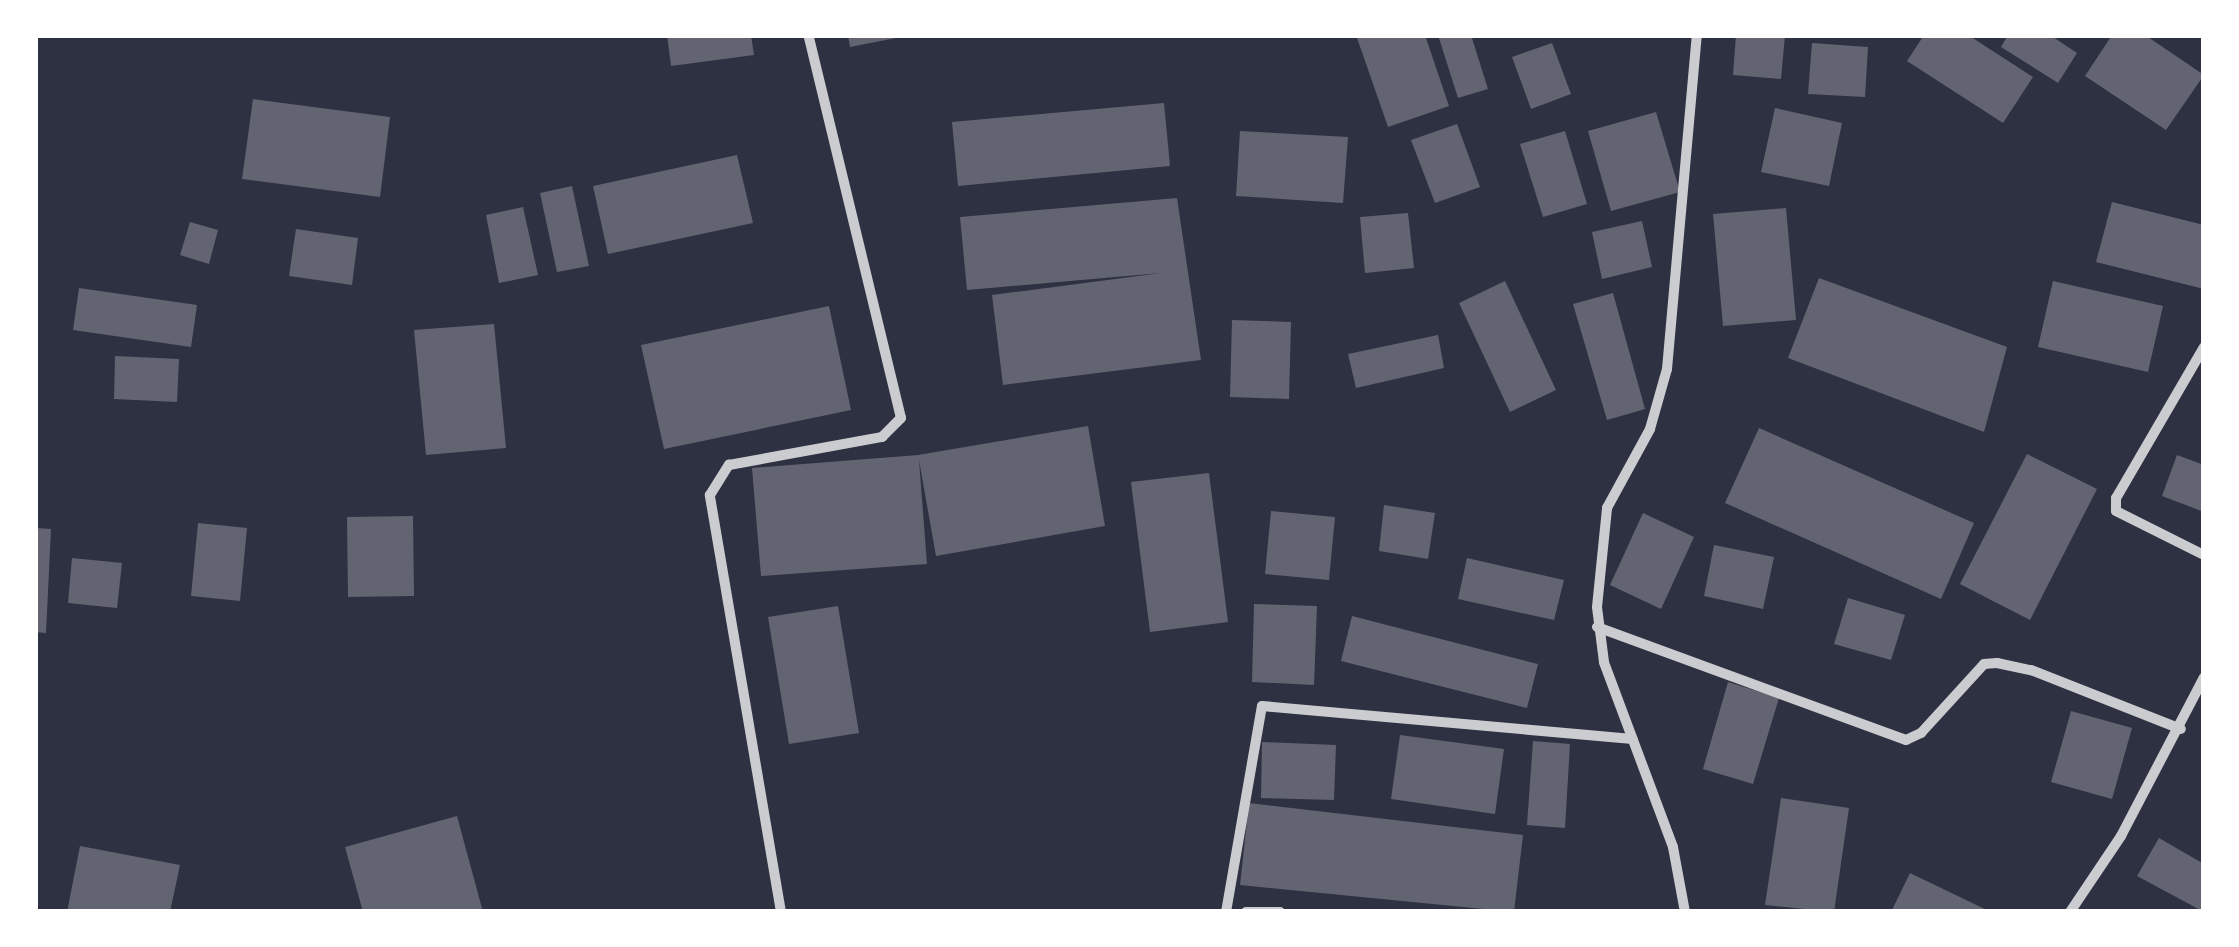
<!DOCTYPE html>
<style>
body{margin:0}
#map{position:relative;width:2239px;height:947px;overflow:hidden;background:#2d3142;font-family:"Space Grotesk",sans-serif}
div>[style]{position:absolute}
.building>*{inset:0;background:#626471}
.minor>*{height:10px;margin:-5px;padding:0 5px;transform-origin:5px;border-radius:5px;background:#caccd0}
span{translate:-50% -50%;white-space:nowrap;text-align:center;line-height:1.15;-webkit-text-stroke:10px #fff;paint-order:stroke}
.frame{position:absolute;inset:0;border:38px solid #fff;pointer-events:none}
</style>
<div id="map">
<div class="building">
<i style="clip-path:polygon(667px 35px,751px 35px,754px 55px,671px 66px)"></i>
<i style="clip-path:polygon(848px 35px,901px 35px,901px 37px,850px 47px)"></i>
<i style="clip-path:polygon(1356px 35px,1425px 35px,1449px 106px,1388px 127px)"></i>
<i style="clip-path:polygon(1438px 35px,1471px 35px,1488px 89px,1458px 98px)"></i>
<i style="clip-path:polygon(1736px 35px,1785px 35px,1781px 79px,1733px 75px)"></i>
<i style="clip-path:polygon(1924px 35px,1968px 35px,2033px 77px,2003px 123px,1907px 61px)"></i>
<i style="clip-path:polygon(2008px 35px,2050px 35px,2077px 53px,2058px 83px,2001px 47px)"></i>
<i style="clip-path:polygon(2112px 35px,2145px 35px,2204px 75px,2166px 130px,2085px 76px)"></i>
<i style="clip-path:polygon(1552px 43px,1571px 94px,1531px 109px,1512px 57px)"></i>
<i style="clip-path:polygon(1812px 43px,1868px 47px,1865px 97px,1808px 94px)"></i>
<i style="clip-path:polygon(253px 99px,390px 117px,380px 197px,242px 179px)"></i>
<i style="clip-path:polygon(1164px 103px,1170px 166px,958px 186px,952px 122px)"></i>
<i style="clip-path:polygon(1775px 108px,1842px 123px,1829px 186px,1761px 172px)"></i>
<i style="clip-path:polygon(1656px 112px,1680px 192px,1611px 211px,1588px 131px)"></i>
<i style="clip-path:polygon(1457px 124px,1480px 187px,1435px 203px,1411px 140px)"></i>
<i style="clip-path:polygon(1240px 131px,1348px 137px,1343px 203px,1236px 196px)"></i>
<i style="clip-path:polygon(1565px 131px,1587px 204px,1543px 217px,1520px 144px)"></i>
<i style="clip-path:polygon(737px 155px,753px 223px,608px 254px,593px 186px)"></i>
<i style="clip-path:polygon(572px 186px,589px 266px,557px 272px,540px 193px)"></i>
<i style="clip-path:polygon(1177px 198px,1201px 360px,1003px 385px,992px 295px,1161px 273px,967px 290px,960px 217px)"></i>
<i style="clip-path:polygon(2112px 202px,2204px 225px,2204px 289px,2096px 262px)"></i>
<i style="clip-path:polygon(523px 207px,538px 275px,499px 283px,486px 215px)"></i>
<i style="clip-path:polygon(1786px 208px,1796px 320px,1723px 326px,1713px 214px)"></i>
<i style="clip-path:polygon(1408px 213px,1414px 268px,1365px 273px,1360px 217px)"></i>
<i style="clip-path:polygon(1642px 221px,1652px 267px,1602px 279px,1592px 232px)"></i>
<i style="clip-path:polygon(190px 222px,218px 230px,209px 264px,180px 255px)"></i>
<i style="clip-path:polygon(296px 229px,358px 238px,352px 285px,289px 276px)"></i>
<i style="clip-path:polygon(1819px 278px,2007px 347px,1984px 432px,1788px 358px)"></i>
<i style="clip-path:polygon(1505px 281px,1556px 390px,1510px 412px,1459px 303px)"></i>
<i style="clip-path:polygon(2053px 281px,2163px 306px,2148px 372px,2038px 347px)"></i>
<i style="clip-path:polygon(79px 288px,197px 305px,191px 347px,73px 330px)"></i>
<i style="clip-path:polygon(1613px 293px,1645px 409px,1607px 420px,1573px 304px)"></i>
<i style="clip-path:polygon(829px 306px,851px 410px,664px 449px,641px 345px)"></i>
<i style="clip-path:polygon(1232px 320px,1291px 322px,1289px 399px,1230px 397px)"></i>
<i style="clip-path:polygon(494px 324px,506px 448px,426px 455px,414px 330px)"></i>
<i style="clip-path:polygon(1438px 335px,1444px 368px,1356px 388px,1348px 354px)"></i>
<i style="clip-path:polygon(115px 356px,179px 359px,177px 402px,114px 399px)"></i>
<i style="clip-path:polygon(1088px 426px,1105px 526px,936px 556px,919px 460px,927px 564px,761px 576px,752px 468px,918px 455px)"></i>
<i style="clip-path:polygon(1759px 428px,1974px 523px,1941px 599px,1725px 503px)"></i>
<i style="clip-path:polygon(2027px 454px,2097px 489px,2030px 620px,1960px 584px)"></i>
<i style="clip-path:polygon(2177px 455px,2204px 465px,2204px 512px,2162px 496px)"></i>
<i style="clip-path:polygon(1209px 473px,1228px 622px,1150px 632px,1131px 482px)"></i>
<i style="clip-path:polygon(1384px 505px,1435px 513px,1428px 559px,1379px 551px)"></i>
<i style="clip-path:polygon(1271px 511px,1335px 517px,1329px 580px,1265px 574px)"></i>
<i style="clip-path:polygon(1643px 513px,1694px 537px,1661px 609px,1610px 585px)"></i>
<i style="clip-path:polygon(413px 516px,414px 596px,348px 597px,347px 517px)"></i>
<i style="clip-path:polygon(198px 523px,247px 528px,240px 601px,191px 596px)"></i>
<i style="clip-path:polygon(35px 528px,51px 529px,46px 633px,35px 632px)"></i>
<i style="clip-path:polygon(1714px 545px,1774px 557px,1763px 609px,1704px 596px)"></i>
<i style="clip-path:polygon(72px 558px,122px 563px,117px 608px,68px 603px)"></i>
<i style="clip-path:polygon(1467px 558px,1564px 580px,1554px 620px,1458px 599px)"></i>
<i style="clip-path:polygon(1848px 598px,1905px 615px,1891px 660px,1834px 644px)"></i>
<i style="clip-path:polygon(1254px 604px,1317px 606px,1314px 685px,1252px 682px)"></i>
<i style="clip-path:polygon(838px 606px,859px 733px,789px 744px,768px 617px)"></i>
<i style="clip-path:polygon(1352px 616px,1538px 664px,1527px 708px,1341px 661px)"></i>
<i style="clip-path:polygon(1728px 682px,1779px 698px,1753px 784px,1703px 769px)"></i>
<i style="clip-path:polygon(2071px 711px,2132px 728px,2112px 799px,2051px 782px)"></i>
<i style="clip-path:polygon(1400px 735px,1504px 749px,1495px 814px,1391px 799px)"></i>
<i style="clip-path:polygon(1533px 741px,1570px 744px,1565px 828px,1527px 825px)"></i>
<i style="clip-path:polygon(1262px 742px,1336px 745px,1334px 800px,1261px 798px)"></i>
<i style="clip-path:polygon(1781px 798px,1849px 808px,1834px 912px,1765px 905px)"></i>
<i style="clip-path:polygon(1249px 803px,1523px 835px,1514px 912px,1240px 885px)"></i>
<i style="clip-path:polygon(457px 816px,483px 912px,363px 912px,345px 847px)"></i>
<i style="clip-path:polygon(2159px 838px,2204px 864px,2204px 912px,2137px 876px)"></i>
<i style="clip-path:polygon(80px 846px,180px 865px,170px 912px,67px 912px)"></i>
<i style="clip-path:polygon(1910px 873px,1991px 912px,1891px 912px)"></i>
</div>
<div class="minor">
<i style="left:2204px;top:347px;width:175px;rotate:120.2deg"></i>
<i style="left:2116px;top:498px;width:13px;rotate:90deg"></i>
<i style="left:2116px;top:511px;width:98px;rotate:26.6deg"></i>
<i style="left:1597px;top:627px;width:329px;rotate:20.1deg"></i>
<i style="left:1906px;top:740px;width:17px;rotate:-25deg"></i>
<i style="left:1921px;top:733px;width:93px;rotate:-47.6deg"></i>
<i style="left:1984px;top:664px;width:13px;rotate:-4deg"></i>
<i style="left:1997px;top:663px;width:35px;rotate:12deg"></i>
<i style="left:2031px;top:670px;width:161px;rotate:21.5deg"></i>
<i style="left:781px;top:912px;width:423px;rotate:-99.7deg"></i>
<i style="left:710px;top:495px;width:36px;rotate:-58deg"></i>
<i style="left:729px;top:465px;width:156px;rotate:-10.4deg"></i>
<i style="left:882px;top:437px;width:27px;rotate:-45deg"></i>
<i style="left:901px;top:418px;width:394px;rotate:-103.6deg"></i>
<i style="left:1226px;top:912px;width:209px;rotate:-80.1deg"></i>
<i style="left:1262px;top:706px;width:372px;rotate:5.1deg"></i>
<i style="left:1246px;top:912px;width:34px"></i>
<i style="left:1685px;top:912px;width:66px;rotate:-100.5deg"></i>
<i style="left:1673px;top:847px;width:197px;rotate:-110.5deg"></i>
<i style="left:1604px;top:662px;width:55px;rotate:-97.3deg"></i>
<i style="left:1597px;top:607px;width:100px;rotate:-84.2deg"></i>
<i style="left:1607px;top:508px;width:90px;rotate:-61.4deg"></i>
<i style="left:1650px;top:429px;width:62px;rotate:-74.2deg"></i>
<i style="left:1667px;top:369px;width:335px;rotate:-84.9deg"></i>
<i style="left:2070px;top:912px;width:92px;rotate:-56.1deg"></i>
<i style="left:2121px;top:836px;width:179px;rotate:-62.4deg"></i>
</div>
<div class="frame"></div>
</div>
